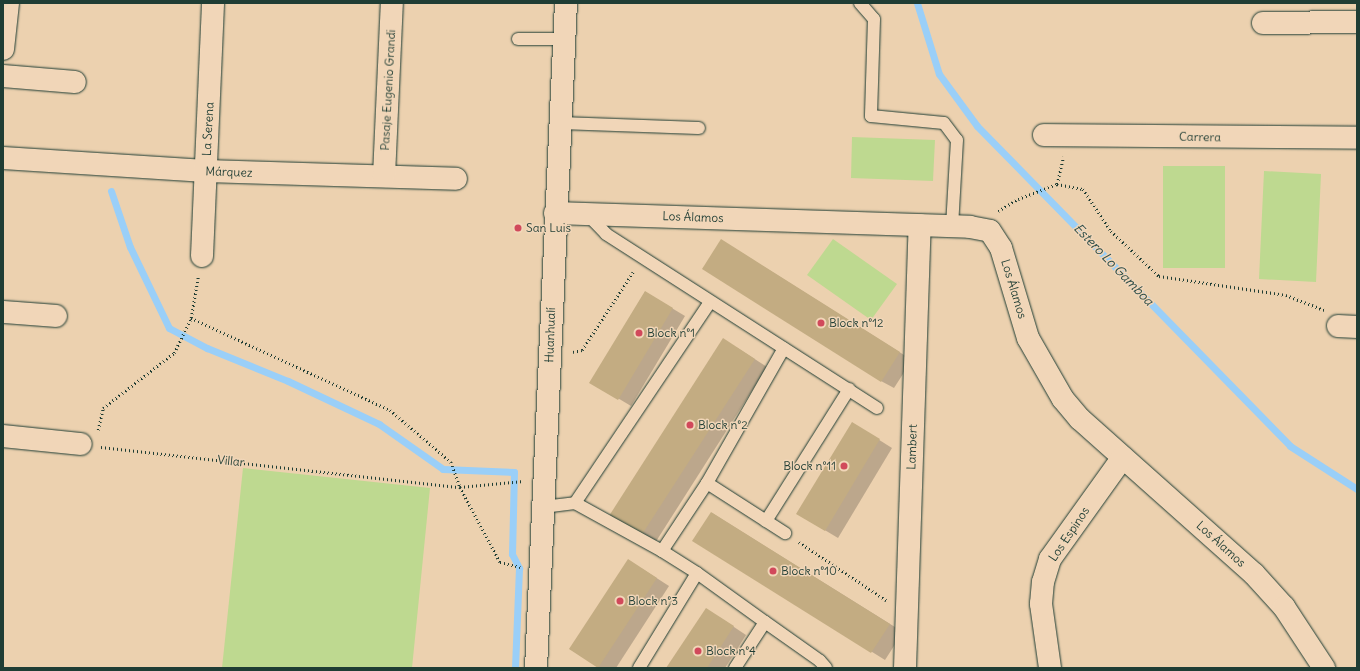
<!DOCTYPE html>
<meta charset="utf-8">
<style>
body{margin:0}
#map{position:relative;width:1360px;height:671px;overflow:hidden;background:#ecd1af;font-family:Delius,sans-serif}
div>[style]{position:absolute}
.green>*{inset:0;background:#bed990}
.shadow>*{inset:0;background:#0003}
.stream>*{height:7px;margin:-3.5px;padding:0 3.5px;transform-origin:3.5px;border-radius:3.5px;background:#9acff8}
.building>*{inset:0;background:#c3ac82}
.path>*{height:2.5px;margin-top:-1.25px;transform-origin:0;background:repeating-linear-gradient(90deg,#1f3d34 0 1px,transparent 0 4px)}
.roads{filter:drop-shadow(0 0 1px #1f3d34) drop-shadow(0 0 1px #1f3d34)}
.lane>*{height:12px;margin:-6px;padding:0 6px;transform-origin:6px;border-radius:6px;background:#f1d6b8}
.street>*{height:22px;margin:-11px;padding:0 11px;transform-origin:11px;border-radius:11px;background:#f1d6b8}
.secondary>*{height:22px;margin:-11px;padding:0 11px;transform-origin:11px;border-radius:11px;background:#f1d6b8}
.dots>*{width:11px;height:11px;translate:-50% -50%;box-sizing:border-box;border:2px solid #f1d6b8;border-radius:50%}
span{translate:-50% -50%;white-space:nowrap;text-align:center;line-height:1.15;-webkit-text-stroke:3px #f1d6b8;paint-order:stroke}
.street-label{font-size:12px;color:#1f3d34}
.poi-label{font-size:12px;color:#1f3d34}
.left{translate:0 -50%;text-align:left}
.right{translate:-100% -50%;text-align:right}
.water-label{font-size:13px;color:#2b4c48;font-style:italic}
.frame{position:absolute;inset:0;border:4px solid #1f3d34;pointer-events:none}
</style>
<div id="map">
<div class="green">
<i style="clip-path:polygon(852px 137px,935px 140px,933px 181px,851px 178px)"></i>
<i style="clip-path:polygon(1163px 166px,1225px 166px,1225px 268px,1163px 268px)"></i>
<i style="clip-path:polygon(1264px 171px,1321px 174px,1316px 282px,1259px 279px)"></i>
<i style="clip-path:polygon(833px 239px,897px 284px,871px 320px,807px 275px)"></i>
<i style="clip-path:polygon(243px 468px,430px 488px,412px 668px,222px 668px)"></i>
</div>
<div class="shadow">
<i style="clip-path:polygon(734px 248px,912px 360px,894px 388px,881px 381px)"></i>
<i style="clip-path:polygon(645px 292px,685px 316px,631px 406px,591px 382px)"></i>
<i style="clip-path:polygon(736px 347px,767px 367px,655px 543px,611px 516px)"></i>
<i style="clip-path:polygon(865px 431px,892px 448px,838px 538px,798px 514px)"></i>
<i style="clip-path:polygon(712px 513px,903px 632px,885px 660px,694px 541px)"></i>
<i style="clip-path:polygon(641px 568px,669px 586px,616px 668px,600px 668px,570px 649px)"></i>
<i style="clip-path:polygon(719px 617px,746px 635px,725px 668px,667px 668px)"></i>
</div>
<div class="stream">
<i style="left:917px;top:3px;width:74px;rotate:72.8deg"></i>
<i style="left:939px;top:74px;width:64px;rotate:53.8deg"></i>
<i style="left:977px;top:126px;width:448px;rotate:45.6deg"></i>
<i style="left:1290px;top:446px;width:80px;rotate:32.7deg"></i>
<i style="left:111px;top:191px;width:59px;rotate:71.3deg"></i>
<i style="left:130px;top:247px;width:90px;rotate:64.3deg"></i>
<i style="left:169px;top:328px;width:43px;rotate:27.8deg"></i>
<i style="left:207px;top:348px;width:87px;rotate:22.2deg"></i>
<i style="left:288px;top:381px;width:101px;rotate:25.3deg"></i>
<i style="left:379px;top:424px;width:78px;rotate:35.1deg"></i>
<i style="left:443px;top:469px;width:71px;rotate:2.4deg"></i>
<i style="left:514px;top:472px;width:82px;rotate:91.4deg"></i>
<i style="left:512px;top:554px;width:16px;rotate:63deg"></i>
<i style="left:519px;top:568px;width:100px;rotate:92.3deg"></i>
</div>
<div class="building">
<i style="clip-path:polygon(721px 239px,900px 352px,881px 382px,702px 269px)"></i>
<i style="clip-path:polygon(645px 291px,673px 308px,618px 400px,589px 383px)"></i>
<i style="clip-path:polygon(723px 338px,755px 359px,641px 536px,609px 516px)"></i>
<i style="clip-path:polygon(852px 422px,880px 439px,825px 531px,796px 514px)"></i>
<i style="clip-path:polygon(711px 512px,890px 624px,871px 653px,692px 541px)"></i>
<i style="clip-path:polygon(628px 559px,657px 578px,598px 668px,569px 649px)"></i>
<i style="clip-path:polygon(706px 608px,734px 626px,707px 668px,666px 668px)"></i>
</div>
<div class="path">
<i style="left:1057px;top:184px;width:28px;rotate:-77deg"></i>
<i style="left:998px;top:211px;width:23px;rotate:-31deg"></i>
<i style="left:1018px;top:199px;width:42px;rotate:-21deg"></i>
<i style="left:1057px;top:184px;width:26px;rotate:11deg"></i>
<i style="left:1083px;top:189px;width:50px;rotate:56.3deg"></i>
<i style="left:1111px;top:231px;width:66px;rotate:43.2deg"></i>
<i style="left:1159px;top:276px;width:128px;rotate:8.5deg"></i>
<i style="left:1286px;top:295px;width:41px;rotate:21.5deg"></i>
<i style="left:191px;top:318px;width:219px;rotate:24.8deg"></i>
<i style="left:390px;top:410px;width:80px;rotate:40.4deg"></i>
<i style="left:451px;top:462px;width:27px;rotate:70deg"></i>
<i style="left:460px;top:487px;width:85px;rotate:61.9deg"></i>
<i style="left:500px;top:562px;width:21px;rotate:14deg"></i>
<i style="left:573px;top:352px;width:9px;rotate:-13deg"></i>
<i style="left:582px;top:350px;width:93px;rotate:-56.8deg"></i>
<i style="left:98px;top:430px;width:23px;rotate:-77deg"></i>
<i style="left:103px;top:408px;width:90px;rotate:-37.8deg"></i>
<i style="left:174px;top:353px;width:39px;rotate:-64deg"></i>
<i style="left:191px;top:318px;width:42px;rotate:-80.3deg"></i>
<i style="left:101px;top:447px;width:361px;rotate:6.4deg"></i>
<i style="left:460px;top:487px;width:64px;rotate:-5.4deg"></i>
<i style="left:799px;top:542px;width:105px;rotate:33.7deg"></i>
</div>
<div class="roads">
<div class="lane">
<i style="left:860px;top:3px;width:21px;rotate:49deg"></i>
<i style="left:874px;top:19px;width:97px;rotate:91.8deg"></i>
<i style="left:871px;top:116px;width:73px;rotate:5.5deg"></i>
<i style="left:944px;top:123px;width:21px;rotate:53deg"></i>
<i style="left:957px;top:140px;width:87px;rotate:93.3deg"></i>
<i style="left:518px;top:39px;width:46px"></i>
<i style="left:560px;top:123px;width:139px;rotate:2.1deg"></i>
<i style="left:587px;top:214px;width:28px;rotate:46deg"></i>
<i style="left:606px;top:234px;width:322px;rotate:32.7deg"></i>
<i style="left:707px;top:483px;width:155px;rotate:-60.3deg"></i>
<i style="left:575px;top:503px;width:99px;rotate:28.9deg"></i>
<i style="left:662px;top:551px;width:82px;rotate:-56.5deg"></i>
<i style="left:707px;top:483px;width:93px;rotate:32.7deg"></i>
<i style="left:543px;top:507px;width:32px;rotate:-7deg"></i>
<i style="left:575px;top:503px;width:242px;rotate:-56.1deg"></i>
<i style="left:766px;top:521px;width:156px;rotate:-57.8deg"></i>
<i style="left:697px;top:573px;width:84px;rotate:35.8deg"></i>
<i style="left:765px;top:622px;width:55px;rotate:123.1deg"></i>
<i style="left:765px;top:622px;width:67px;rotate:35.3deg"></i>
<i style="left:820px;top:661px;width:9px;rotate:49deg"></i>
<i style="left:639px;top:668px;width:111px;rotate:-58.6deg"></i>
<i style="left:697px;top:573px;width:41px;rotate:-147.8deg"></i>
</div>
<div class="street">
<i style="left:1263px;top:23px;width:94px;rotate:-0.6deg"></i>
<i style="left:3px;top:49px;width:46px;rotate:-83.8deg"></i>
<i style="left:3px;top:76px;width:72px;rotate:4.8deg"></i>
<i style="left:1044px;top:135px;width:313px;rotate:0.5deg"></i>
<i style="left:3px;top:158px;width:203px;rotate:3.7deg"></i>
<i style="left:206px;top:171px;width:250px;rotate:1.8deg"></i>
<i style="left:384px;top:176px;width:173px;rotate:-87.4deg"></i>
<i style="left:555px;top:213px;width:415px;rotate:1.9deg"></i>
<i style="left:970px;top:227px;width:20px;rotate:11deg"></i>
<i style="left:990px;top:231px;width:20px;rotate:57deg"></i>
<i style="left:1001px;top:248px;width:94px;rotate:73.3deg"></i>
<i style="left:1028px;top:338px;width:70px;rotate:60.2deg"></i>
<i style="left:1063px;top:399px;width:26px;rotate:50deg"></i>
<i style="left:1080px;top:419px;width:233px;rotate:41.7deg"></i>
<i style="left:1254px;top:574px;width:45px;rotate:47.7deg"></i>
<i style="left:1284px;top:607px;width:73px;rotate:56.7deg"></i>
<i style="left:202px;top:256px;width:253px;rotate:-87.5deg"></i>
<i style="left:3px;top:312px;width:53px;rotate:4.3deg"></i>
<i style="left:1338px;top:326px;width:19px;rotate:3deg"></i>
<i style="left:3px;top:436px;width:78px;rotate:5.9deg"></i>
<i style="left:905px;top:668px;width:443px;rotate:-88.1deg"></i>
<i style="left:1050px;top:668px;width:65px;rotate:-98deg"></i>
<i style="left:1041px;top:604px;width:22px;rotate:-85deg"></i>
<i style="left:1043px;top:582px;width:24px;rotate:-73deg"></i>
<i style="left:1050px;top:559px;width:125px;rotate:-54.4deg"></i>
</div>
<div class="secondary">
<i style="left:536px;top:668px;width:666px;rotate:-87.42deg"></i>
</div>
</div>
<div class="dots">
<i style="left:518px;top:228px;background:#d1495b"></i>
<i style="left:821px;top:323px;background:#d1495b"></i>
<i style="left:639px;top:333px;background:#d1495b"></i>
<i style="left:690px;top:425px;background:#d1495b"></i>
<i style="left:844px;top:466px;background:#d1495b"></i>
<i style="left:773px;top:571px;background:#d1495b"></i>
<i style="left:620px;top:601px;background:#d1495b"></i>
<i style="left:698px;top:651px;background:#d1495b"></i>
</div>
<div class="street-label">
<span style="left:388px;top:90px;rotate:-87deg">Pasaje Eugenio Grandi</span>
<span style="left:208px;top:129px;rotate:-87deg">La Serena</span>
<span style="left:1200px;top:137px;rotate:1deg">Carrera</span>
<span style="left:229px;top:172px;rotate:2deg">Márquez</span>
<span style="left:693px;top:217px;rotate:2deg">Los Álamos</span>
<span style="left:1014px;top:289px;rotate:73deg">Los Álamos</span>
<span style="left:550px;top:335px;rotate:-88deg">Huanhualí</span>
<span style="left:912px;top:447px;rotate:-88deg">Lambert</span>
<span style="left:231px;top:461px;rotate:6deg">Villar</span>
<span style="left:1069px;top:534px;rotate:-56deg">Los Espinos</span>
<span style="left:1221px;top:544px;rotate:42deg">Los Álamos</span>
</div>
<div class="poi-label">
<span class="left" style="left:526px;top:228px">San Luis</span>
<span class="left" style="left:829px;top:323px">Block n°12</span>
<span class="left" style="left:647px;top:333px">Block n°1</span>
<span class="left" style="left:698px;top:425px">Block n°2</span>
<span class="right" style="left:836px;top:466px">Block n°11</span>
<span class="left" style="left:781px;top:571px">Block n°10</span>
<span class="left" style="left:628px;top:601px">Block n°3</span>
<span class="left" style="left:706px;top:651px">Block n°4</span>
</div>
<div class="water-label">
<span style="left:1113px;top:265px;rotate:46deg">Estero Lo Gamboa</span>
</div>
<div class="frame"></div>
</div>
